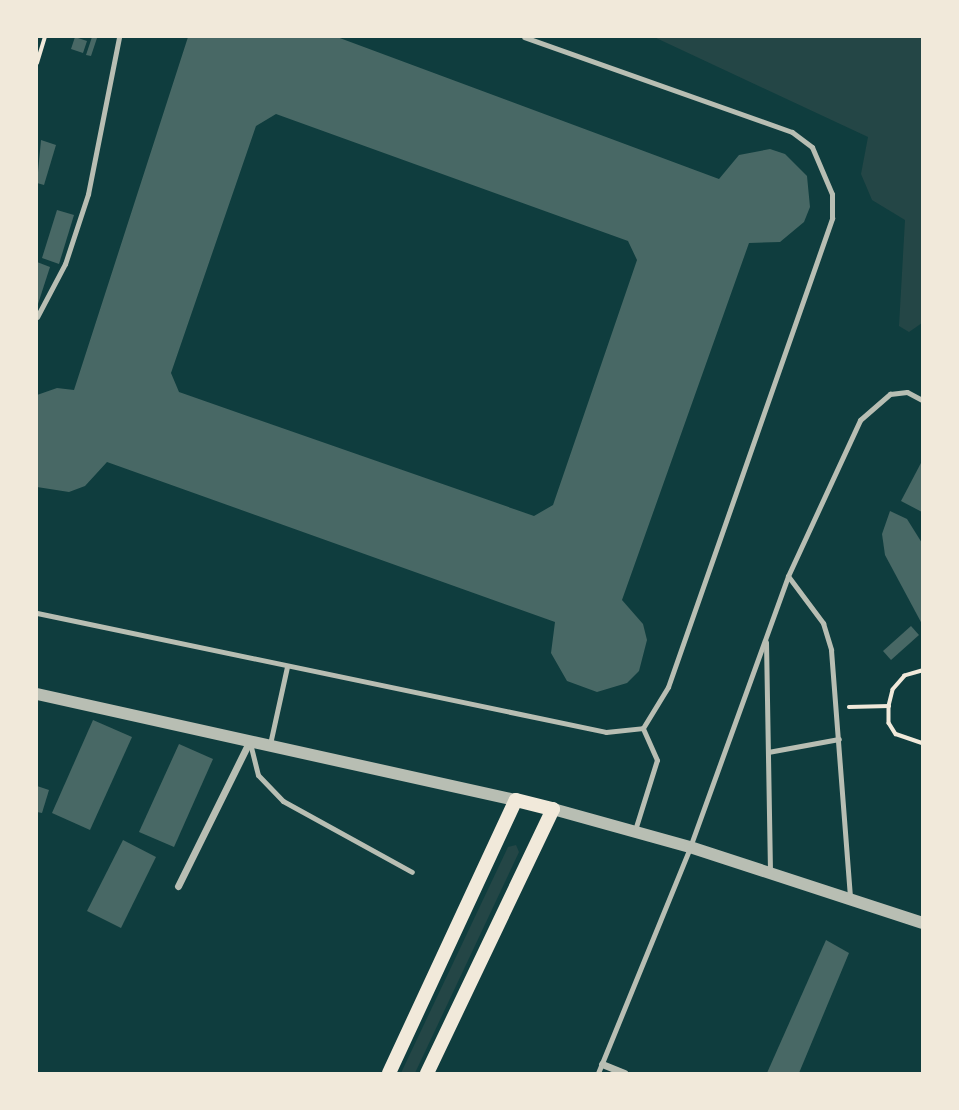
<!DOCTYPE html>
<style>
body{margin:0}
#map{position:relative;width:959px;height:1110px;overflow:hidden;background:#0f3d3e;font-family:Quicksand,sans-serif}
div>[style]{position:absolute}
.green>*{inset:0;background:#244646}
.building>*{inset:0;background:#486865}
.path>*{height:3.5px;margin:-1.75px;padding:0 1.75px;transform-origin:1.75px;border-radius:1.75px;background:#f1e9da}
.service>*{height:5px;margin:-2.5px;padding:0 2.5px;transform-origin:2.5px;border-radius:2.5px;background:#b8beb3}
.minor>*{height:7px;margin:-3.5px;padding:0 3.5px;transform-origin:3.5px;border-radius:3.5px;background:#b8beb3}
.tertiary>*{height:12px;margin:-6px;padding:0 6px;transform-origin:6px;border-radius:6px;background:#b8beb3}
.secondary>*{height:14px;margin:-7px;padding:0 7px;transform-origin:7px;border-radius:7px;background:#f1e9da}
span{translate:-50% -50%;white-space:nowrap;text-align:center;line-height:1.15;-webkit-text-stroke:7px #f1e9da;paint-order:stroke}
.frame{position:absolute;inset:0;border:38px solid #f1e9da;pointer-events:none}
</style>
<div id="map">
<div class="green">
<i style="clip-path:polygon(654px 37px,922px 37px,922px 323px,909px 332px,899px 326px,905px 220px,872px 200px,861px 174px,868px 137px)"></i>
<i style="clip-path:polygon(516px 845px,519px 852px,415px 1073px,401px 1073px,508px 847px)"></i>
</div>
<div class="building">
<i style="clip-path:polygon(75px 37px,87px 41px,83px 53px,71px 49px)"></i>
<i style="clip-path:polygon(92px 37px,97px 38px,91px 56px,86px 55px)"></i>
<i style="clip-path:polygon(evenodd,188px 37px,337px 37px,719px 179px,739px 155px,770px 149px,785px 154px,807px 176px,810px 207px,804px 222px,780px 242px,749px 243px,622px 600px,643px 624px,647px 640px,639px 671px,627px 683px,597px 692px,567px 681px,551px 653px,555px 622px,107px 462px,85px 486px,69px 492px,37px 487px,37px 395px,57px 388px,74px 390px,188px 37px,276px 114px,628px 241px,637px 260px,553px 505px,534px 516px,179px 392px,171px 373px,256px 126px,276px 114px)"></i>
<i style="clip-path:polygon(41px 140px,56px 145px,44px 185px,37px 183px)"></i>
<i style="clip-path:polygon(57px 210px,74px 215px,59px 264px,42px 258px)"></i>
<i style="clip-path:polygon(37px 262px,50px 267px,37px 307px)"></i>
<i style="clip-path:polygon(922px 461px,922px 512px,901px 501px)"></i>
<i style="clip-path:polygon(890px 511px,907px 519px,922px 543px,922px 624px,885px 555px,882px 534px)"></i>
<i style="clip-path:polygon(911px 626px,919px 635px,891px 660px,883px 651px)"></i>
<i style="clip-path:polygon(93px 720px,132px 737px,90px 830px,52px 813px)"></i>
<i style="clip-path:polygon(179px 744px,213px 759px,174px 847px,139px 832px)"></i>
<i style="clip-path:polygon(37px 786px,49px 790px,42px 813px,37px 812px)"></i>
<i style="clip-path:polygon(123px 840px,156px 857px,121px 928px,87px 911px)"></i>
<i style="clip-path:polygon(826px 940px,849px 953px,799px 1073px,767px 1073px)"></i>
</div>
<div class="path">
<i style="left:37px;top:63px;width:27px;rotate:-73deg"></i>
<i style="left:922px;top:671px;width:18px;rotate:164deg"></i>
<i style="left:905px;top:676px;width:18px;rotate:131deg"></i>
<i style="left:893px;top:690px;width:16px;rotate:104deg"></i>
<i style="left:889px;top:706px;width:17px;rotate:90deg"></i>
<i style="left:889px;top:723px;width:13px;rotate:58deg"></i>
<i style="left:896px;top:734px;width:28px;rotate:19deg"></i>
<i style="left:849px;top:707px;width:40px;rotate:-1.4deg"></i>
</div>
<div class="service">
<i style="left:37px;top:317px;width:60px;rotate:-62.2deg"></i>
<i style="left:65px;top:264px;width:74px;rotate:-71.8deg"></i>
<i style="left:88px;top:194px;width:160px;rotate:-78.8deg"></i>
<i style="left:788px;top:576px;width:59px;rotate:53.3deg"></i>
<i style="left:823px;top:623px;width:28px;rotate:73deg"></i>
<i style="left:831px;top:650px;width:250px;rotate:85.6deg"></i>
<i style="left:37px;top:613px;width:581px;rotate:11.81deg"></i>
<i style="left:606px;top:732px;width:37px;rotate:-6deg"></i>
<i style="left:643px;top:728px;width:48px;rotate:-58.6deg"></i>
<i style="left:668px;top:687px;width:497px;rotate:-70.7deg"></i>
<i style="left:832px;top:218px;width:24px;rotate:-90deg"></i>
<i style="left:832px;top:194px;width:51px;rotate:-113.1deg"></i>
<i style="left:812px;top:147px;width:25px;rotate:-143deg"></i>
<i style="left:792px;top:132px;width:284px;rotate:-160.5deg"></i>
<i style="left:766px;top:642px;width:231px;rotate:89deg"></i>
<i style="left:250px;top:743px;width:33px;rotate:76deg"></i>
<i style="left:258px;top:775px;width:36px;rotate:46deg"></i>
<i style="left:283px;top:801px;width:147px;rotate:28.8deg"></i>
<i style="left:270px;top:744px;width:79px;rotate:-77.6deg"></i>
<i style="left:768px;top:752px;width:72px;rotate:-10.4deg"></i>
<i style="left:635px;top:830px;width:73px;rotate:-72.6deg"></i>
<i style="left:657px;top:760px;width:35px;rotate:-114deg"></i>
<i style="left:598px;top:1073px;width:244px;rotate:-67.8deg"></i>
<i style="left:690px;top:847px;width:288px;rotate:-70.1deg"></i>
<i style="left:788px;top:576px;width:172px;rotate:-65.2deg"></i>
<i style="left:860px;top:420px;width:40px;rotate:-41deg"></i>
<i style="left:890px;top:394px;width:17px;rotate:-7deg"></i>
<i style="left:907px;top:392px;width:17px;rotate:28deg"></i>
</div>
<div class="minor">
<i style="left:178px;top:886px;width:163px;rotate:-63.7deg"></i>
<i style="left:602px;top:1064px;width:24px;rotate:22deg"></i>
</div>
<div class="tertiary">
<i style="left:37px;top:694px;width:491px;rotate:12.5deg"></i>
<i style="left:553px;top:809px;width:142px;rotate:15.5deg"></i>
<i style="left:690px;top:847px;width:244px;rotate:18.1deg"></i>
</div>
<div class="secondary">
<i style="left:389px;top:1073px;width:301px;rotate:-65.1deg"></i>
<i style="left:516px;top:800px;width:38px;rotate:14deg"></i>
<i style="left:553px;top:809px;width:293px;rotate:115.5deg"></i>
</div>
<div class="frame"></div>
</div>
